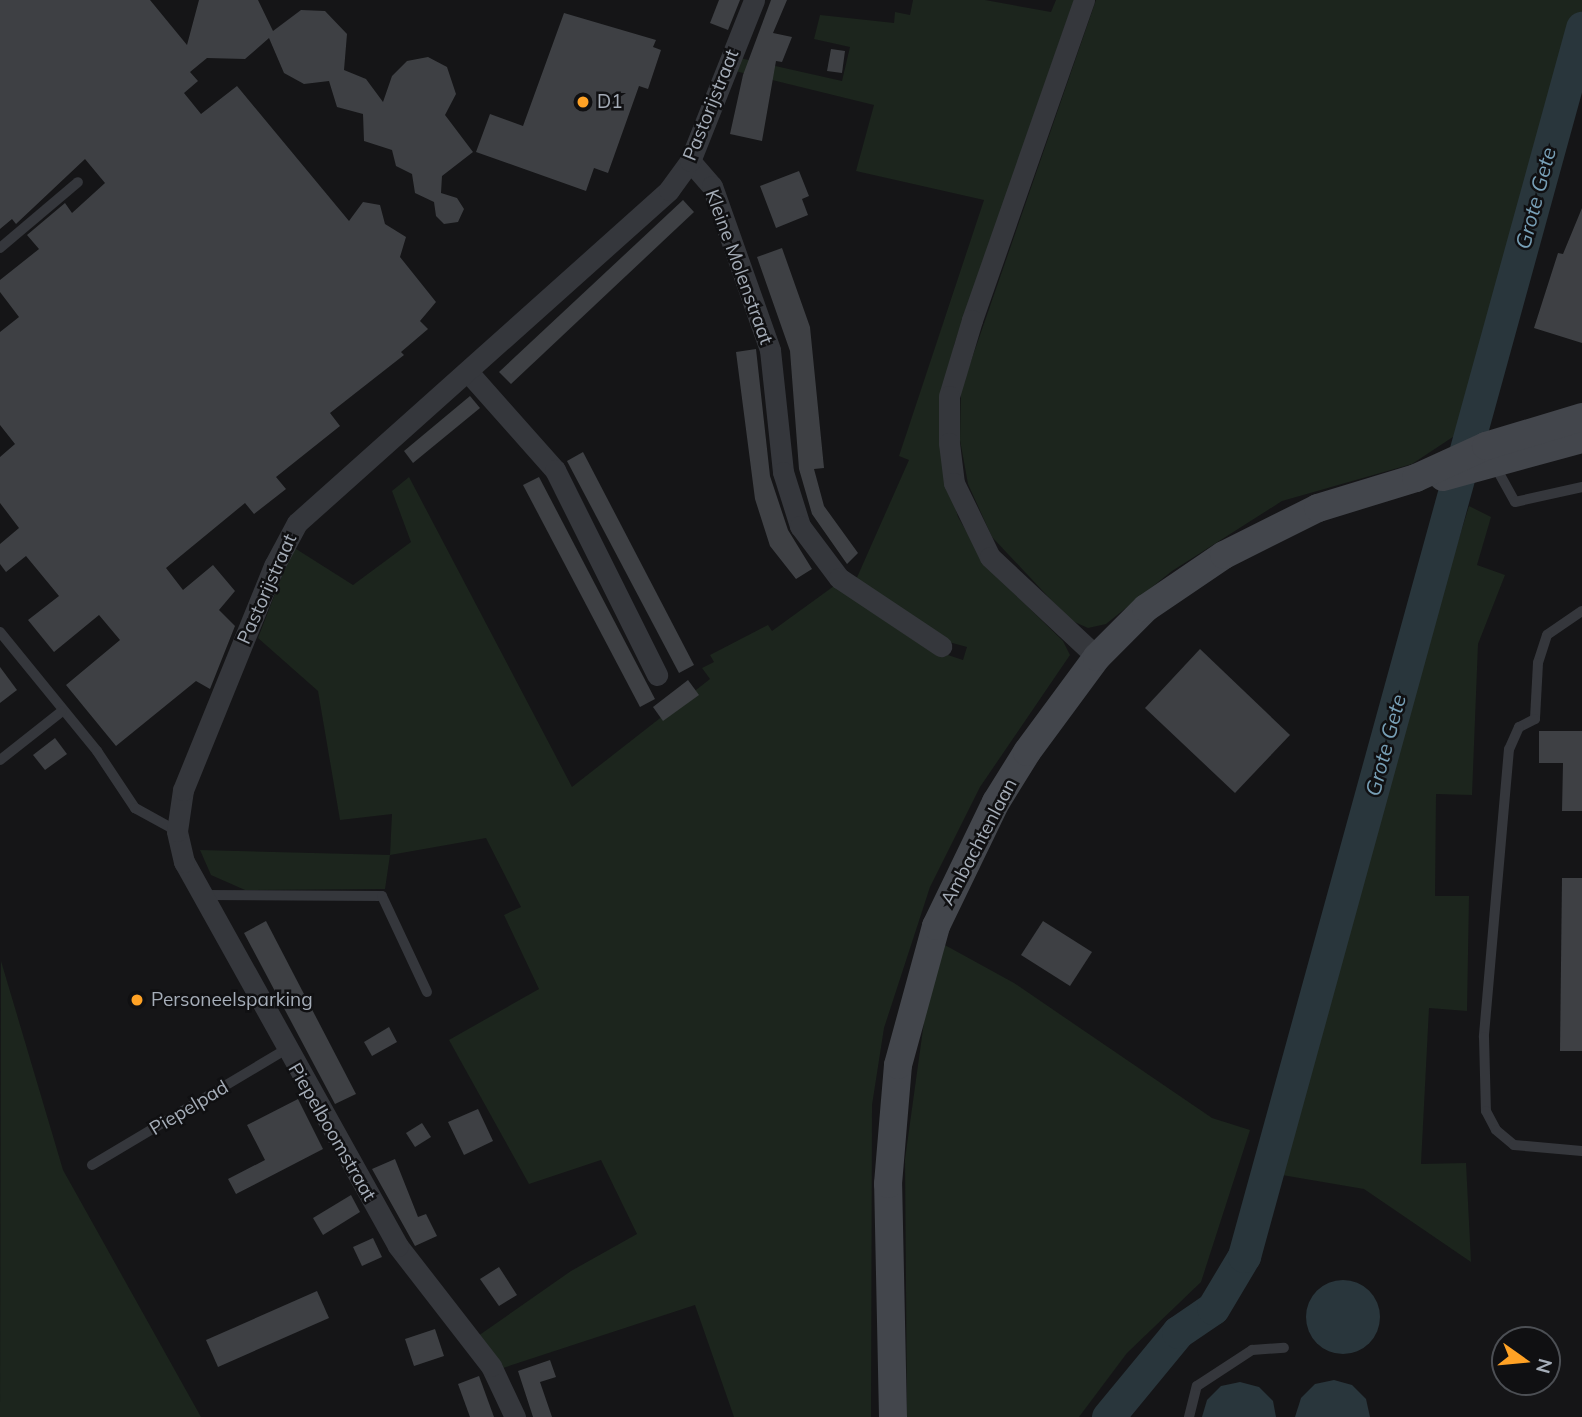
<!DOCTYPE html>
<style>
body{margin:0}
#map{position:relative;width:1582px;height:1417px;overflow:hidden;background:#151517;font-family:Mulish,sans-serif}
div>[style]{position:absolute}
.green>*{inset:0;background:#1c251d}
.water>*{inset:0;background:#29363c}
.round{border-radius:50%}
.river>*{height:33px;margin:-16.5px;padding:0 16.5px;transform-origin:16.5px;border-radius:16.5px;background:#29363c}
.building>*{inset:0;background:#3e4044}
.lane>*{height:10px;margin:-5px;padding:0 5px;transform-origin:5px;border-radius:5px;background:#35373c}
.street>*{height:21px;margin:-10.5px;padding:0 10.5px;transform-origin:10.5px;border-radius:10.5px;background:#35373c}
.secondary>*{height:28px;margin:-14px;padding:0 14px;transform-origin:14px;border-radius:14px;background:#43464c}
.dots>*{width:19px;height:19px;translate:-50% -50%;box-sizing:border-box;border:4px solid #101012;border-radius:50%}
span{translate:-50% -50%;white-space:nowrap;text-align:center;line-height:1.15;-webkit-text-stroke:5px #101012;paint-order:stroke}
.poi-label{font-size:19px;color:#a5adb8}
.left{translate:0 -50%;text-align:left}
.street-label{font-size:19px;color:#a5adb8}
.water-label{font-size:21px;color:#78a0b7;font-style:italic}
.north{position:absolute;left:1491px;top:1326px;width:70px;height:70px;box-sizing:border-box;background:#101012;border:2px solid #4c4f54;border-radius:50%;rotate:105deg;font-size:19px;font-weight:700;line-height:28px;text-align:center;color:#a5adb8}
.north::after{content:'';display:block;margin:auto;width:24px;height:32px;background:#ffa225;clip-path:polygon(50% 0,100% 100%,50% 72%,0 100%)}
</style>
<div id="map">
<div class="green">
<i style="clip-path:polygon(913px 0,985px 0,1051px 12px,1056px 0,1074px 0,954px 345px,943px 464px,958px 517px,987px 567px,1063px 641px,1070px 655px,980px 787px,930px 887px,884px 1028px,872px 1105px,871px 1417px,734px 1417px,695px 1305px,500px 1369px,478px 1336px,571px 1271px,637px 1234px,601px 1160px,529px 1184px,449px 1040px,539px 989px,504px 915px,521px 907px,486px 838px,390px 855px,385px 889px,245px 890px,211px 875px,200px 850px,390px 855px,392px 814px,340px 820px,318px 691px,258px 638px,293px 547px,353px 585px,411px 542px,392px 491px,409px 477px,572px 787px,710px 679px,702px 668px,714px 662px,710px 655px,768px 625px,772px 631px,834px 586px,927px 648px,963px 660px,967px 647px,945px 641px,855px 582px,909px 460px,899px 456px,984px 200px,856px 171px,874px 105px,735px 71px,740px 58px,842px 81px,850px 47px,814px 39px,820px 15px,894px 23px,895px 12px,910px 15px)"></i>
<i style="clip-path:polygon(1096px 0,1582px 0,1582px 28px,1471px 425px,1412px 464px,1282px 501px,1172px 571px,1106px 624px,1088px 628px,1070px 620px,992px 537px,968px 484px,960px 440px,961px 390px)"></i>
<i style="clip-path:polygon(1469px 506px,1491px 517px,1477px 565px,1505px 575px,1478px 644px,1472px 795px,1436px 794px,1435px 896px,1469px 896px,1467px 1011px,1429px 1008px,1421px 1164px,1466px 1163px,1471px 1262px,1364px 1189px,1282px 1175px,1403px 719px)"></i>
<i style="clip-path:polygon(943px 944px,1014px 983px,1212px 1118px,1250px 1130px,1201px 1282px,1127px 1353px,1079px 1417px,907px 1417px,905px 1159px,928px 993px)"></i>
<i style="clip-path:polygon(1px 961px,63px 1170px,201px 1417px,0 1417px)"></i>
</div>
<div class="water">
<i class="round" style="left:1306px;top:1280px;width:74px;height:74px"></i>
<i style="clip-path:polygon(1334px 1380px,1352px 1385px,1366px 1399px,1370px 1417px,1295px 1417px,1301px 1398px,1315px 1384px)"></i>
<i style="clip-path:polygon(1240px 1382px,1259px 1387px,1273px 1401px,1276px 1417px,1202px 1417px,1207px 1400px,1221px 1386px)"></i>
</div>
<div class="river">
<i style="left:1108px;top:1417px;width:110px;rotate:-50.5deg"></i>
<i style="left:1178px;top:1332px;width:42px;rotate:-34.4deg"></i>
<i style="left:1213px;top:1308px;width:61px;rotate:-59.2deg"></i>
<i style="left:1244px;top:1256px;width:1274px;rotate:-74.61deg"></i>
</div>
<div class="building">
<i style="clip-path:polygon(0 0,150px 0,187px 45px,199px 0,258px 0,273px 31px,301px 10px,325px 11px,347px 34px,344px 70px,366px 79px,383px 102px,392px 76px,407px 61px,428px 57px,447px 67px,456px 94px,445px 115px,473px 152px,442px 176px,441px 193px,457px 198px,464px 209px,458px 222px,444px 224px,436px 216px,434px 202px,415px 193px,412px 174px,396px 166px,392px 150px,364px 141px,363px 114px,337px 107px,329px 81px,304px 84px,284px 73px,269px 38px,245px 59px,207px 58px,190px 72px,198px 81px,184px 93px,201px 114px,237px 86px,349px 221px,363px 202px,380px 205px,385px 224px,406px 237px,400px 257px,436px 302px,420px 321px,428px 329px,401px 352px,404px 355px,330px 413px,340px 426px,276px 477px,286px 489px,254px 514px,245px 503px,166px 568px,183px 590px,213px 565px,235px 591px,219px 610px,235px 626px,210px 689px,196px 681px,116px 746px,66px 685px,120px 640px,99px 615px,54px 652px,28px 620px,59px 596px,26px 556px,6px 572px,0 564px,0 544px,19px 528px,0 503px,0 457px,15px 444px,0 425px,0 332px,19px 317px,0 292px,0 280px,39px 249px,27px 235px,65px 203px,72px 213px,105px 183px,85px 159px,16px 224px,12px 219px,0 229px)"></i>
<i style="clip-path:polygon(719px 0,740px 0,728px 30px,710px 23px)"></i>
<i style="clip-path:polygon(771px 0,787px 0,773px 33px,792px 37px,782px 62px,776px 61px,762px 141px,730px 134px,743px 75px)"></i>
<i style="clip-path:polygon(564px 13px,656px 40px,653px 47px,661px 50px,648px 89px,639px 86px,608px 173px,594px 168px,586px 191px,476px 152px,490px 114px,523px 126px)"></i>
<i style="clip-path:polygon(831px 49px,845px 51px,842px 73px,827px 71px)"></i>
<i style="clip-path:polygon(799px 171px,809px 196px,802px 199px,808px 215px,776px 228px,760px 186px)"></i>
<i style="clip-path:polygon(683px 200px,694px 212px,511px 384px,499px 372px)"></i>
<i style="clip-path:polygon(1582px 208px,1582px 343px,1534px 328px,1558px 253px,1563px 254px)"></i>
<i style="clip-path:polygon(782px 248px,810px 327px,824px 468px,814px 469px,824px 506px,858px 553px,847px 564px,812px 514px,799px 469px,790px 351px,757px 257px)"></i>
<i style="clip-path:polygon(756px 349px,770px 476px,788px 530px,812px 569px,796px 579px,770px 546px,755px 499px,736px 352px)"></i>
<i style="clip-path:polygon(470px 396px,480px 408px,413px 463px,404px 451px)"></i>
<i style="clip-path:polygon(583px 452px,694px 665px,679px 673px,567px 461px)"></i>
<i style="clip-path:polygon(539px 477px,655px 699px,640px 707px,523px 485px)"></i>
<i style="clip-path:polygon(1200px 649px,1290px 735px,1235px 793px,1145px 708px)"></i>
<i style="clip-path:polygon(0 667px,17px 690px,0 703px)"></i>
<i style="clip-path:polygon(688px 680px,699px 695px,663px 721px,653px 707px)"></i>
<i style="clip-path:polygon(1539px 731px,1582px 731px,1582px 811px,1562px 811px,1563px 763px,1539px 763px)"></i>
<i style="clip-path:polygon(55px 738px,67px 754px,45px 770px,33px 755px)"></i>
<i style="clip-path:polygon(1562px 878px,1582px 878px,1582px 1051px,1560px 1051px)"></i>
<i style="clip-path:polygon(266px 921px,356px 1094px,335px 1104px,244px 933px)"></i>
<i style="clip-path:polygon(1043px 921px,1092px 952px,1070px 986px,1021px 955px)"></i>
<i style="clip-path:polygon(389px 1027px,397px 1042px,372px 1056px,364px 1042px)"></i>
<i style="clip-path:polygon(298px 1099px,323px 1149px,236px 1194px,228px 1179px,265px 1160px,247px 1125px)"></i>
<i style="clip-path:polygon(478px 1109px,493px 1141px,464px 1155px,448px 1122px)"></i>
<i style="clip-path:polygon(422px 1123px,431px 1137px,415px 1147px,406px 1133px)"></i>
<i style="clip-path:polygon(395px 1159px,418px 1217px,426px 1214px,437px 1236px,415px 1246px,372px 1169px)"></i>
<i style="clip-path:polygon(351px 1195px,360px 1212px,323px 1235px,313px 1218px)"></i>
<i style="clip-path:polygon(373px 1238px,382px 1257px,362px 1266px,353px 1247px)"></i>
<i style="clip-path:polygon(499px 1267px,517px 1295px,499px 1306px,480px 1279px)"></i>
<i style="clip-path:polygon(317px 1291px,329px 1318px,218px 1367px,206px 1340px)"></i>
<i style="clip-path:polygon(435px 1329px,444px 1356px,414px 1366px,405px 1339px)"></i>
<i style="clip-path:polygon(550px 1360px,556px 1377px,540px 1382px,552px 1417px,533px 1417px,518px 1371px)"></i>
<i style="clip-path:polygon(479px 1376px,494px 1417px,470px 1417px,458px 1384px)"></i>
</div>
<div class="lane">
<i style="left:0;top:248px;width:102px;rotate:-40.2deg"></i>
<i style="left:1494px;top:464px;width:43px;rotate:61.1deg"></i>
<i style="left:1515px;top:502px;width:69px;rotate:-12.6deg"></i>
<i style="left:1582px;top:611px;width:42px;rotate:145.6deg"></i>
<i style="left:1547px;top:635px;width:29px;rotate:108deg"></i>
<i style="left:1538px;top:663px;width:56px;rotate:93.1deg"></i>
<i style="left:1535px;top:719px;width:18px;rotate:153deg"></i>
<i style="left:1519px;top:727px;width:24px;rotate:114deg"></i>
<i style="left:1509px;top:749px;width:289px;rotate:95deg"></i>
<i style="left:1484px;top:1037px;width:74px;rotate:88.5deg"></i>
<i style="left:1486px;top:1111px;width:21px;rotate:62deg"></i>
<i style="left:1496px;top:1130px;width:23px;rotate:40deg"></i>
<i style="left:1514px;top:1145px;width:68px;rotate:5deg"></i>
<i style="left:0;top:632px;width:154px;rotate:50.8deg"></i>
<i style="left:97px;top:751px;width:69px;rotate:56.3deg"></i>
<i style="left:135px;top:808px;width:48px;rotate:28.7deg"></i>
<i style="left:0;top:760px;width:78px;rotate:-38.2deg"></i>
<i style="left:202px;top:895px;width:180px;rotate:0.3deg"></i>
<i style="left:382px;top:896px;width:106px;rotate:64.9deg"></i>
<i style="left:92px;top:1165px;width:225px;rotate:-30.8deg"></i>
<i style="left:1189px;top:1417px;width:32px;rotate:-76deg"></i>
<i style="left:1197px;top:1386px;width:66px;rotate:-33.2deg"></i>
<i style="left:1252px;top:1350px;width:32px;rotate:-4deg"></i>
</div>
<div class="street">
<i style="left:1084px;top:0;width:339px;rotate:109.3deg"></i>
<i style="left:972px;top:320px;width:79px;rotate:106.8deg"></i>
<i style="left:949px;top:396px;width:47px;rotate:90deg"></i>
<i style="left:949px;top:443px;width:40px;rotate:82.9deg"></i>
<i style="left:954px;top:483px;width:82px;rotate:64.1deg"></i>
<i style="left:990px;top:557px;width:146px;rotate:43.1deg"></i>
<i style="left:690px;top:161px;width:33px;rotate:49deg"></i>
<i style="left:712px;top:186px;width:174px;rotate:70.5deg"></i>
<i style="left:770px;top:350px;width:123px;rotate:83.9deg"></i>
<i style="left:783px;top:472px;width:57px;rotate:72.5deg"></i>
<i style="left:800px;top:526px;width:65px;rotate:53.1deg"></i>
<i style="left:839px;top:578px;width:123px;rotate:33.7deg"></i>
<i style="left:468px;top:372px;width:131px;rotate:48.4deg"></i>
<i style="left:555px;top:470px;width:229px;rotate:63.5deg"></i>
<i style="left:515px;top:1417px;width:56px;rotate:-115.2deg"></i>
<i style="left:491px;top:1366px;width:152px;rotate:-127.8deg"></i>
<i style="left:398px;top:1246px;width:440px;rotate:-119.1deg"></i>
<i style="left:184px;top:862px;width:32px;rotate:-103deg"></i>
<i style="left:177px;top:831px;width:41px;rotate:-81.7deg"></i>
<i style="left:183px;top:790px;width:242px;rotate:-67.9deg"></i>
<i style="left:274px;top:566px;width:49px;rotate:-61.9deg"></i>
<i style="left:297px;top:523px;width:499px;rotate:-41.8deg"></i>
<i style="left:669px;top:190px;width:36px;rotate:-54deg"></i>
<i style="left:690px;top:161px;width:173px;rotate:-68.3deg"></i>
</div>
<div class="secondary">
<i style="left:1443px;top:477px;width:144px;rotate:-15.3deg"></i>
<i style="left:893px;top:1417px;width:233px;rotate:-91.2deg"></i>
<i style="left:888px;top:1184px;width:119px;rotate:-85.2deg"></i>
<i style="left:898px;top:1065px;width:144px;rotate:-74.7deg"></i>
<i style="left:936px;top:926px;width:138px;rotate:-64.2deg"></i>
<i style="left:996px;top:802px;width:59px;rotate:-58.2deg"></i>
<i style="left:1027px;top:752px;width:118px;rotate:-53.6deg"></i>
<i style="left:1097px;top:657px;width:69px;rotate:-45deg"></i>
<i style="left:1146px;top:608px;width:94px;rotate:-34.2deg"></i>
<i style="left:1224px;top:555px;width:105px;rotate:-26.6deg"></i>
<i style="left:1318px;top:508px;width:102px;rotate:-17deg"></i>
<i style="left:1416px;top:478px;width:77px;rotate:-24.6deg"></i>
<i style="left:1486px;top:446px;width:100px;rotate:-16.8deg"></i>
</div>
<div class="dots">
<i style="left:583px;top:102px;background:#ffa225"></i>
<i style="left:137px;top:1000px;background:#ffa225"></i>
</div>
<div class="poi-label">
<span class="left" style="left:597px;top:102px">D1</span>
<span class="left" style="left:151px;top:1000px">Personeelsparking</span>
</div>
<div class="street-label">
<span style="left:711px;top:105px;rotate:-68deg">Pastorijstraat</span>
<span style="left:739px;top:267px;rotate:70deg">Kleine Molenstraat</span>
<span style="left:267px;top:589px;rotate:-66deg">Pastorijstraat</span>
<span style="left:979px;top:842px;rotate:-62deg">Ambachtenlaan</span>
<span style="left:189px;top:1108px;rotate:-31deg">Piepelpad</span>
<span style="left:332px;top:1132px;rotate:60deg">Piepelboomstraat</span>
</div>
<div class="water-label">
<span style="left:1535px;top:198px;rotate:-75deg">Grote Gete</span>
<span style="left:1385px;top:745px;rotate:-75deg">Grote Gete</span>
</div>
<div class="north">N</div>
</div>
